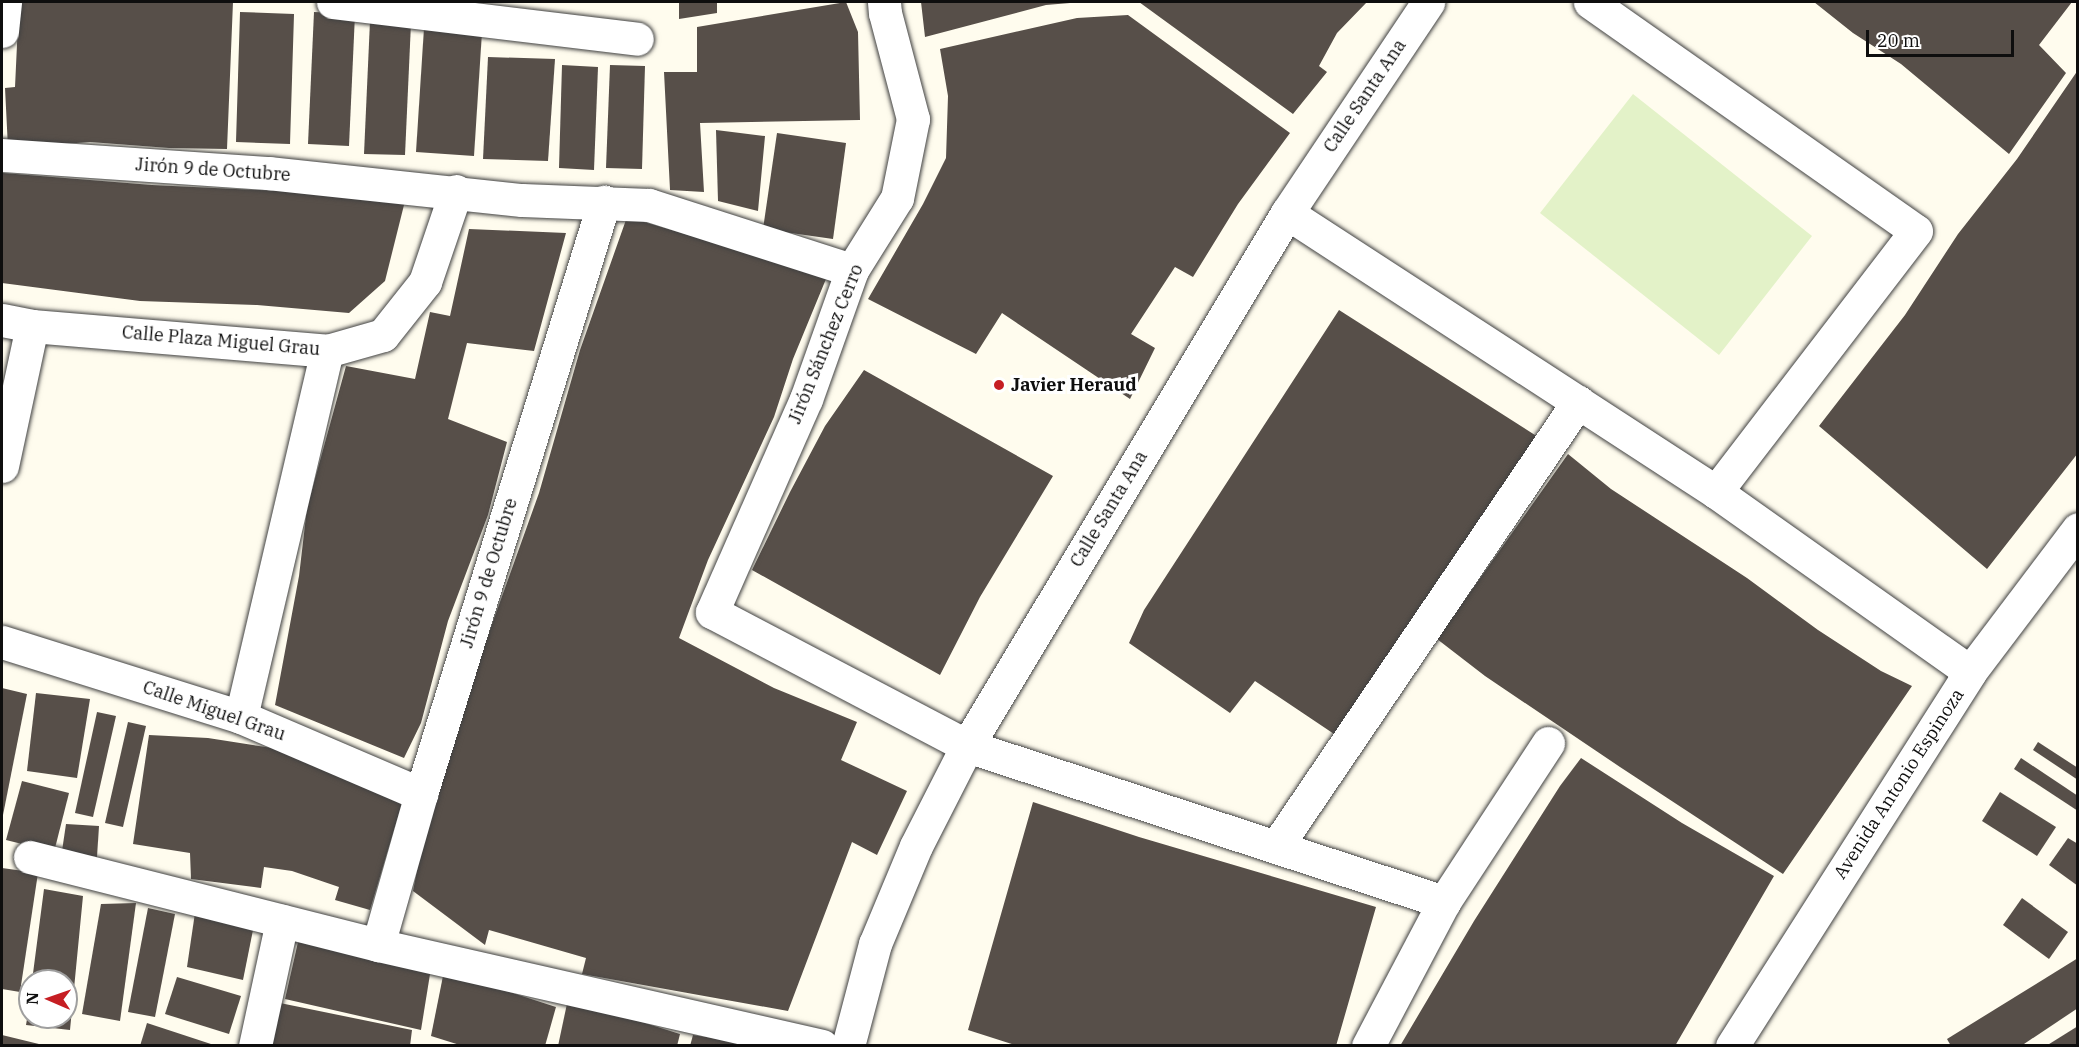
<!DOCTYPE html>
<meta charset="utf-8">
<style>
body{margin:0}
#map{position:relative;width:2079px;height:1047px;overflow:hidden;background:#fffcee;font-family:"IBM Plex Serif",serif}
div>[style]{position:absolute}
.pitch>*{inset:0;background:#e3f2c8}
.building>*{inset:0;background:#574f49}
.roads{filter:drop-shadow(0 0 2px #414141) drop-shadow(0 0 2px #414141)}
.street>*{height:33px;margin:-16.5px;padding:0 16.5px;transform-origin:16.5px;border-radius:16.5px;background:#fff}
.dots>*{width:16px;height:16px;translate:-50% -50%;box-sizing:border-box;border:3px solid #fff;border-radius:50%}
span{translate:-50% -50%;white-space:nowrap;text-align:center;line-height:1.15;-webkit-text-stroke:6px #fff;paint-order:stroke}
.street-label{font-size:18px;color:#0e0e0e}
.poi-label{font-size:18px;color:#0e0e0e;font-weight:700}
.left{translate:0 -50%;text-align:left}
.frame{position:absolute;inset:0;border:3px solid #0e0e0e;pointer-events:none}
.north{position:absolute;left:18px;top:969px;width:60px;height:60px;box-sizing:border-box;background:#fff;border:2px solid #9f9f9f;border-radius:50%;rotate:272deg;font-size:16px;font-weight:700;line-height:24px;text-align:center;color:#0e0e0e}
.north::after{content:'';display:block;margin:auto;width:21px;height:27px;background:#c61e23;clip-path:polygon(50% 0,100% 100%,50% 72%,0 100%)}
.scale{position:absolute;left:1866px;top:30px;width:148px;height:27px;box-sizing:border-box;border:3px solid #0e0e0e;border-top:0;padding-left:8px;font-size:18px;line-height:21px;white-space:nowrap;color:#0e0e0e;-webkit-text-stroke:4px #fff;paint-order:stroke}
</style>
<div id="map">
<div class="pitch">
<i style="clip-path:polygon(1633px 94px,1812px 236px,1719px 355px,1540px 213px)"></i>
</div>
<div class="building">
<i style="clip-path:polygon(19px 2px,233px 2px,227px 149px,169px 148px,90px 142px,8px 148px,5px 88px,15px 87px)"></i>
<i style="clip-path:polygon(679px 2px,717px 2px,717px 13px,679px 19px)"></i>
<i style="clip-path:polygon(846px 2px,858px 32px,860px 120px,700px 123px,704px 192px,670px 190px,664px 72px,697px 72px,697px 27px)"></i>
<i style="clip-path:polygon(921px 2px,1069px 2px,1070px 3px,1046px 5px,925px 37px)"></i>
<i style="clip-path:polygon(1139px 2px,1367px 2px,1337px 33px,1319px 66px,1327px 72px,1293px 114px)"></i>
<i style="clip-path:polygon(1814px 2px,2072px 2px,2039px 45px,2066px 73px,2009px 154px,1901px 64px,1853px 33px)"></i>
<i style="clip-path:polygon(240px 12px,294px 14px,290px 144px,236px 142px)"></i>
<i style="clip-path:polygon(314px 12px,355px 14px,349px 146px,308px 144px)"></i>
<i style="clip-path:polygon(1128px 15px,1290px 133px,1238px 204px,1193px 277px,1175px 267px,1131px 334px,1155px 348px,1130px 399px,1002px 313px,976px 354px,868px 299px,923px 204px,946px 158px,948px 96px,940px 49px,1077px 18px)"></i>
<i style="clip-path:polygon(370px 21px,411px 23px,405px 155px,364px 154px)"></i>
<i style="clip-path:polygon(424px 28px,482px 32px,474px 156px,416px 152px)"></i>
<i style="clip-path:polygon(488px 57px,555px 59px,548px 161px,483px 159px)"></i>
<i style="clip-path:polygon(562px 65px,598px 67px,594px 170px,559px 168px)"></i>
<i style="clip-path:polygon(610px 65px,645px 66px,642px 169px,606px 168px)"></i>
<i style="clip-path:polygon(2078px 70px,2078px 453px,1987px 569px,1819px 426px,1905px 315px,1958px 234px,2017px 159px)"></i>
<i style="clip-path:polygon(716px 130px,765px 136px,758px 211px,718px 201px)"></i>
<i style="clip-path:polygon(777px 133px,846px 143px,833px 239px,763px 229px)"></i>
<i style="clip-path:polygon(3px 173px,152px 185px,406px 197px,385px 281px,349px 313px,257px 305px,140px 301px,2px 283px)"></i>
<i style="clip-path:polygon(627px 217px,750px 253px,826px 279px,793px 359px,774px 417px,708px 560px,679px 638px,774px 688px,857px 722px,841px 760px,907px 791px,877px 855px,852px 842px,788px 1011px,582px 974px,586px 958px,489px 930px,485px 945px,413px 891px,423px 840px,477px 666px,539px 493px,580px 350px)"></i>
<i style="clip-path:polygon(469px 229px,566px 233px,534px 351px,467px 343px,448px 419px,507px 442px,488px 515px,448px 621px,421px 723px,404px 758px,275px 705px,299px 576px,307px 508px,346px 366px,415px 379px,430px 312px,450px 316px)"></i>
<i style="clip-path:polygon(1339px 310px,1538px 437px,1340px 738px,1255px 681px,1230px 713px,1129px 643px,1144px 610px)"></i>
<i style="clip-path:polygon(864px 370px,1053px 476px,980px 597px,940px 675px,752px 570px,790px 492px,825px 426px)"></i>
<i style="clip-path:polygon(1568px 454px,1611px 489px,1747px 578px,1818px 630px,1881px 671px,1912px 686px,1783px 874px,1620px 767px,1485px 676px,1437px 639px)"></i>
<i style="clip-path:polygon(2px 688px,27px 694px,3px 815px,2px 814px)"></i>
<i style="clip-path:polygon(36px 693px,90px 699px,77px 778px,27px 771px)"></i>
<i style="clip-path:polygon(97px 712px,116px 716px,93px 817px,75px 813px)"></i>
<i style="clip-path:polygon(128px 722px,146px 726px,123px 827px,105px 823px)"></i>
<i style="clip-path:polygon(149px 735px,208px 738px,279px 749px,405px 793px,370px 910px,335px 900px,339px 887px,292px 871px,264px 867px,261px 888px,191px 879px,190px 853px,133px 844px)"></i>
<i style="clip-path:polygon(2038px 742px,2078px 768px,2078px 780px,2033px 750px)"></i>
<i style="clip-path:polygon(1581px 758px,1682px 823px,1774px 876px,1675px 1046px,1400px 1046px,1474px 921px,1560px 786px)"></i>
<i style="clip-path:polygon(2021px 758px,2078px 796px,2078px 811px,2014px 769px)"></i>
<i style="clip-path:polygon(22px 781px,69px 793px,54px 852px,6px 840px)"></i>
<i style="clip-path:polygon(2000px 792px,2056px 827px,2037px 856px,1982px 821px)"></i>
<i style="clip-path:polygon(1033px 802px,1139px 837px,1376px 907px,1336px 1046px,1018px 1046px,968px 1030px)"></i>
<i style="clip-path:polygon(66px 824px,99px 826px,97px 857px,62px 851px)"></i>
<i style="clip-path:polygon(2068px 838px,2078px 844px,2078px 886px,2049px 865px)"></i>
<i style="clip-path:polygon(2px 868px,38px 873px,20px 992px,2px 989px)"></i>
<i style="clip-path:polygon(44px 889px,83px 896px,70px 1030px,26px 1025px,29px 1007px,30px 1017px,66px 1017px,66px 981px,32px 981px)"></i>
<i style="clip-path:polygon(2022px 898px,2068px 932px,2049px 959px,2003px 925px)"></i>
<i style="clip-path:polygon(136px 903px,120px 1021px,82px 1014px,101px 904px)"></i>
<i style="clip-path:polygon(196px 906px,254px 925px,243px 980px,187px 967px)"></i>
<i style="clip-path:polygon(148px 908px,175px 914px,155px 1017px,128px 1012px)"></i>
<i style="clip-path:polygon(298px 942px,431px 968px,421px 1030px,285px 999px)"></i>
<i style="clip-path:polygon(2078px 958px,2078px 1008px,2021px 1046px,1951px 1046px,1947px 1039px)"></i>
<i style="clip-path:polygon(444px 971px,556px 1007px,545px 1046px,463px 1046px,431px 1036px)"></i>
<i style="clip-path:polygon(177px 977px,241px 996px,229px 1034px,165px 1014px)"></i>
<i style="clip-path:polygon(568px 999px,680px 1034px,677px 1046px,558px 1046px)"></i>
<i style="clip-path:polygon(280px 1003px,412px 1030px,410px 1046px,270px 1046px)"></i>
<i style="clip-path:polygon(147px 1023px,214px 1045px,214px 1046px,140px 1046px)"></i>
<i style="clip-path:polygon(2078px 1026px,2078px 1046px,2046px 1046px)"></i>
<i style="clip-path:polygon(2px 1035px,43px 1045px,43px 1046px,2px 1046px)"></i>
<i style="clip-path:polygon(693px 1035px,750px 1044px,750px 1046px,690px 1046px)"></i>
</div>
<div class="roads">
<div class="street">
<i style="left:333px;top:2px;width:306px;rotate:6.9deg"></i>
<i style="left:884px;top:2px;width:11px;rotate:85deg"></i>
<i style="left:885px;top:13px;width:110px;rotate:75.2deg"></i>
<i style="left:913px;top:119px;width:81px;rotate:101.4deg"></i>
<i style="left:897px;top:198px;width:85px;rotate:122deg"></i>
<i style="left:852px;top:270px;width:137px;rotate:109.6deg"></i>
<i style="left:806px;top:399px;width:233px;rotate:113.8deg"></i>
<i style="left:712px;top:612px;width:288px;rotate:27.7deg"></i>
<i style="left:967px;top:746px;width:502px;rotate:18.11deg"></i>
<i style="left:1590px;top:2px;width:398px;rotate:35.1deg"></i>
<i style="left:1916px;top:231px;width:329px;rotate:127.5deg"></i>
<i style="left:2px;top:31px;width:29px;rotate:-84deg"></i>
<i style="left:2px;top:155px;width:267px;rotate:3.9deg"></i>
<i style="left:268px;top:173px;width:255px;rotate:6.1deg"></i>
<i style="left:522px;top:200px;width:127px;rotate:2.3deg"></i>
<i style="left:649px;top:205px;width:213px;rotate:17.8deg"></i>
<i style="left:1287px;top:213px;width:512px;rotate:33.04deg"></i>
<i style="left:1716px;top:492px;width:311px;rotate:35.3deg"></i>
<i style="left:2px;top:320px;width:31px;rotate:11deg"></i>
<i style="left:32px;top:326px;width:296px;rotate:4.8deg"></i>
<i style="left:327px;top:351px;width:58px;rotate:-15.9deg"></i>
<i style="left:383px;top:335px;width:68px;rotate:-51.6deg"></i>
<i style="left:425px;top:282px;width:96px;rotate:-71.2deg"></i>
<i style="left:2px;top:466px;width:143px;rotate:-77.9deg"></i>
<i style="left:2px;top:642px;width:250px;rotate:17.4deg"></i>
<i style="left:241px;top:717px;width:196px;rotate:23.2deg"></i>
<i style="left:241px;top:717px;width:376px;rotate:-76.8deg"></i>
<i style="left:1276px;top:847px;width:538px;rotate:-55.84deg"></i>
<i style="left:30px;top:857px;width:359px;rotate:14.2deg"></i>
<i style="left:378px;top:945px;width:455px;rotate:12.8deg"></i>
<i style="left:378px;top:945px;width:157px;rotate:-74.1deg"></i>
<i style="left:421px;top:794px;width:620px;rotate:-72.82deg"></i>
<i style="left:255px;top:1046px;width:128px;rotate:-77.8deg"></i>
<i style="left:848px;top:1046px;width:106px;rotate:-75.2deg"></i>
<i style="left:875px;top:944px;width:106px;rotate:-67.3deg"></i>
<i style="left:916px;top:846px;width:112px;rotate:-63deg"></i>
<i style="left:967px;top:746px;width:622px;rotate:-59.02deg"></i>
<i style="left:1287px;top:213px;width:254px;rotate:-56.2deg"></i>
<i style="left:1368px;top:1046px;width:163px;rotate:-62.2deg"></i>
<i style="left:1444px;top:902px;width:190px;rotate:-56.8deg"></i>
<i style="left:1732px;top:1046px;width:443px;rotate:-57.5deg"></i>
<i style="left:1970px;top:672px;width:179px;rotate:-52.9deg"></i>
</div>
</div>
<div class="dots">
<i style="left:999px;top:385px;background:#c61e23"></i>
</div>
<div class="street-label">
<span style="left:1365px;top:96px;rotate:-56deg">Calle Santa Ana</span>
<span style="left:213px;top:170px;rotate:4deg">Jirón 9 de Octubre</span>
<span style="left:221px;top:341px;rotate:5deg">Calle Plaza Miguel Grau</span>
<span style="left:826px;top:344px;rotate:-68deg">Jirón Sánchez Cerro</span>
<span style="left:1109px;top:509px;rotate:-59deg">Calle Santa Ana</span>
<span style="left:489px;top:573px;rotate:-73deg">Jirón 9 de Octubre</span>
<span style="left:214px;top:711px;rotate:19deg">Calle Miguel Grau</span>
<span style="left:1899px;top:784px;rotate:-57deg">Avenida Antonio Espinoza</span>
</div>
<div class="poi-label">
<span class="left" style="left:1011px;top:385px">Javier Heraud</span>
</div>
<div class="frame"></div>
<div class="north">N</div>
<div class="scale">20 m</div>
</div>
